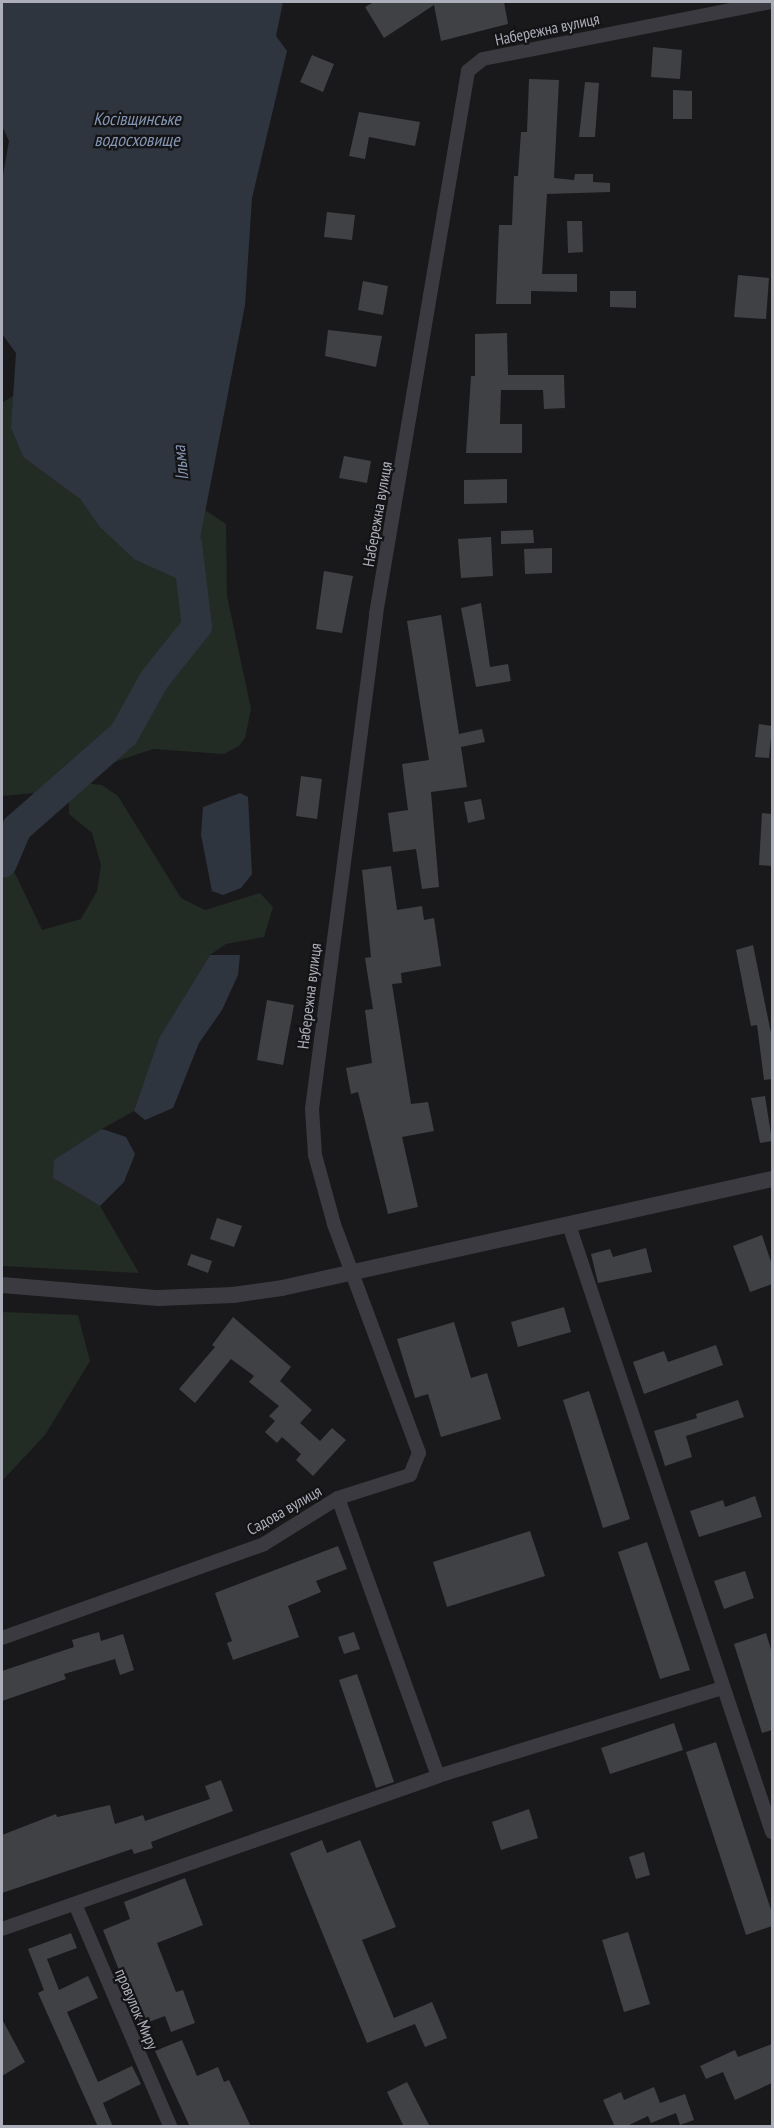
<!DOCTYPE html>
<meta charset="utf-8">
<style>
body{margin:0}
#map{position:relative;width:774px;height:2128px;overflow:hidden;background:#19191b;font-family:"PT Sans Narrow",sans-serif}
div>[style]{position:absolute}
.green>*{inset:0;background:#232b25}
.water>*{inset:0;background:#2f353f}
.river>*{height:30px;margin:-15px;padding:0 15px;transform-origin:15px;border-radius:15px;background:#2f353f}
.building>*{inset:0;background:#404145}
.minor>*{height:14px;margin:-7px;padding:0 7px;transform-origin:7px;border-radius:7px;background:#3a3a40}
.tertiary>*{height:16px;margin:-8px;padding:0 8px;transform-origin:8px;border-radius:8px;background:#3a3a40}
span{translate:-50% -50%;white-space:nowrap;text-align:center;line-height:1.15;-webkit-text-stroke:4.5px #141416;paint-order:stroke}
.street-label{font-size:16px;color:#acaeba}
.water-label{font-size:18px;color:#8496b3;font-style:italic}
.frame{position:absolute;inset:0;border:3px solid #acaeba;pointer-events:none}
</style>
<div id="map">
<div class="green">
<i style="clip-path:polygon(16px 394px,11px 428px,23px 457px,80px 499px,99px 526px,190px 585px,205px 510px,226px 524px,227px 596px,251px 709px,245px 738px,239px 746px,224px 754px,153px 749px,52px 783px,35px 793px,2px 796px,2px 403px)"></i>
<i style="clip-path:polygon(84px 783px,102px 785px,118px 796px,181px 898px,205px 910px,260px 893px,273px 907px,264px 937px,226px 944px,210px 955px,159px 1038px,134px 1111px,102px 1129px,53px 1178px,100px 1206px,139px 1273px,2px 1266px,2px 846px,42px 930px,81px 919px,97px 891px,101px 865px,92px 833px,69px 814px,69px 793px)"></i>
<i style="clip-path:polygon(2px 1312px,78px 1315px,90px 1361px,45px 1435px,2px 1481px)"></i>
</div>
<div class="water">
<i style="clip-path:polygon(2px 2px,283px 2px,276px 36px,287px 51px,252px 198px,245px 305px,191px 585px,134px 559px,99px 526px,80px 499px,23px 457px,11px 428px,16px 353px,2px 334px,2px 181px,9px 141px,2px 126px)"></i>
<i style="clip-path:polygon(240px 793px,248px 797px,252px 874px,241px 888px,223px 895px,212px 891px,201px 835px,203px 807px)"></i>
<i style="clip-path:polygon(210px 955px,240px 955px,238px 975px,222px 1010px,199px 1043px,173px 1108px,145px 1120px,134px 1111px,159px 1038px)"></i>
<i style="clip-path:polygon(102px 1129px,126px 1137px,135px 1154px,124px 1182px,100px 1206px,53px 1178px,54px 1160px)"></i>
</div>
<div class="river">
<i style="left:2px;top:863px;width:38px;rotate:-67deg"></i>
<i style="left:17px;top:828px;width:142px;rotate:-41.3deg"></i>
<i style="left:124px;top:734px;width:62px;rotate:-60.9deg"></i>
<i style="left:154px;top:680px;width:69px;rotate:-51.5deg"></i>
<i style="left:197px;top:626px;width:82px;rotate:-97deg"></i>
</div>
<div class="building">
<i style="clip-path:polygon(374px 2px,504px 2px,508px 24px,441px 41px,434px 5px,384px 38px,365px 7px)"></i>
<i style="clip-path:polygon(653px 47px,682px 50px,680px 79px,651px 77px)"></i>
<i style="clip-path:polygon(312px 55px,334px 64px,323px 92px,300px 82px)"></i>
<i style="clip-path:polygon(529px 79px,559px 80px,554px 178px,574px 180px,575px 174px,593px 174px,593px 182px,610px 183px,610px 192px,547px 194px,542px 274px,577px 274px,577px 292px,531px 291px,531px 304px,496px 304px,499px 225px,512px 225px,514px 176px,518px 176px,521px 132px,527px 132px)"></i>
<i style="clip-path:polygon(585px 82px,599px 83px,595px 137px,579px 137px)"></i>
<i style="clip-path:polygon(673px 90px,692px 91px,692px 119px,673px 119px)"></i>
<i style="clip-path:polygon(359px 112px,420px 122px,415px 146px,369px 137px,365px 159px,349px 156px)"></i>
<i style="clip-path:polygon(327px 212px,355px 215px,352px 240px,324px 237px)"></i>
<i style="clip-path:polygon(567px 221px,582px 221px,583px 252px,568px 253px)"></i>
<i style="clip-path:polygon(738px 275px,769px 278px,766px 319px,734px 317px)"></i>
<i style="clip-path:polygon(363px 281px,388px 286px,383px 315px,358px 310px)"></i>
<i style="clip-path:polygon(610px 291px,636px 291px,636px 308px,610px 307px)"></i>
<i style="clip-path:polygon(328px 330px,382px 336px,376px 367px,325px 356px)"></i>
<i style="clip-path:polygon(507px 333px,508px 375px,564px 375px,565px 408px,544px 409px,543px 390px,501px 390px,500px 424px,522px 424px,522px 453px,466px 453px,471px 376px,475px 376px,475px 334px)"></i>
<i style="clip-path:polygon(344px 456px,371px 461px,367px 483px,339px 478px)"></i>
<i style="clip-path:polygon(507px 479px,507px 503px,464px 504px,464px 480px)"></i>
<i style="clip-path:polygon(533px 530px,534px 543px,501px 544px,501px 531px)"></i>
<i style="clip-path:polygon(491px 537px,493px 576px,461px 578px,458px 539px)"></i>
<i style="clip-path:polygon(552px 548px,552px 573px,525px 574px,524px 549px)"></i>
<i style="clip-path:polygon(324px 571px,353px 576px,342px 633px,316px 629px)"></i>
<i style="clip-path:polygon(481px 603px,490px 667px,508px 664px,511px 681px,476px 687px,461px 608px)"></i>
<i style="clip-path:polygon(441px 615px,459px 734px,482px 729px,485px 742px,461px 747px,467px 787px,431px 792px,439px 887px,422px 889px,416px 849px,393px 852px,388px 813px,408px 810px,402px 764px,429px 760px,407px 621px)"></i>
<i style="clip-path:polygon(759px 724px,772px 726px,769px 758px,755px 757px)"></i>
<i style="clip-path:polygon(301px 776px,322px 779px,317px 819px,296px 816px)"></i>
<i style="clip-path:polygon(481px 799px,485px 819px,468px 823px,464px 802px)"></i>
<i style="clip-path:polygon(762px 813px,772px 814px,772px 866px,759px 865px)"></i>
<i style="clip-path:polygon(391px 866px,397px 910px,422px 906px,424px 920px,434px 918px,441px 966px,401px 973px,402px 983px,392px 984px,411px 1104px,428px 1102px,434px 1131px,402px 1137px,418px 1207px,388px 1214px,358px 1092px,351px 1094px,346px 1068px,372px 1063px,365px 1010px,373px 1009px,365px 958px,371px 957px,362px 870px)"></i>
<i style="clip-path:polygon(753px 945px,772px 1038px,772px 1079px,764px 1080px,757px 1025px,751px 1026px,736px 950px)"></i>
<i style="clip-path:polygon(267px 1000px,294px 1005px,283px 1065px,257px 1060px)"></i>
<i style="clip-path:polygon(765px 1096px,772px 1141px,760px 1143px,751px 1098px)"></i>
<i style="clip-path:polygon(217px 1218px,242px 1226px,234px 1247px,210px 1239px)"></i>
<i style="clip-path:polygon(762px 1235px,772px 1265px,772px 1284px,750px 1292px,733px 1246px)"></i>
<i style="clip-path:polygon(646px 1248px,652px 1272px,598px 1283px,591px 1254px,610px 1249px,613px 1257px)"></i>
<i style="clip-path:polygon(191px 1254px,212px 1261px,208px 1273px,187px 1265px)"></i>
<i style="clip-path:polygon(564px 1307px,571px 1332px,518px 1347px,511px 1322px)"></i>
<i style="clip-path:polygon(233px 1317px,291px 1367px,280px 1381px,312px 1410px,300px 1423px,320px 1441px,332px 1428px,346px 1440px,313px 1476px,296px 1460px,301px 1454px,282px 1437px,277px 1443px,265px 1432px,275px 1421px,269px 1416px,279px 1406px,249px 1382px,254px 1376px,231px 1359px,195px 1403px,179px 1389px,215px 1347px,212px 1345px)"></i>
<i style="clip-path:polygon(454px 1322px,471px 1378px,487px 1373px,501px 1419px,441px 1437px,428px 1394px,415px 1398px,397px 1339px)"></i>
<i style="clip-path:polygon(716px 1345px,723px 1365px,644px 1394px,633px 1362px,664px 1351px,668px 1362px)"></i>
<i style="clip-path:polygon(589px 1391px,630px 1519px,603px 1528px,563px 1400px)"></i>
<i style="clip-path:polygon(738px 1400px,744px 1417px,686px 1436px,692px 1457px,665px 1466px,654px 1431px,697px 1418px,696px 1414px)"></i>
<i style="clip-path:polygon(755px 1496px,762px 1517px,699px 1537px,690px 1511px,723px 1500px,725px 1507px)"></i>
<i style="clip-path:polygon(530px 1531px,545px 1576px,447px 1607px,433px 1562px)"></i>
<i style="clip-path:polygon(647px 1542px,690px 1670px,660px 1679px,618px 1552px)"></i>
<i style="clip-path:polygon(338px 1546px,347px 1569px,316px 1581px,321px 1592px,288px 1606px,299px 1637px,233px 1660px,227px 1643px,232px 1641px,215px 1593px)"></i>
<i style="clip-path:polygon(745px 1571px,754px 1598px,724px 1609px,714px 1581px)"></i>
<i style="clip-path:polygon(99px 1632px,101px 1641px,123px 1634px,134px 1670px,120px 1675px,115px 1659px,64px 1674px,66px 1679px,2px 1701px,2px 1671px,74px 1647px,72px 1640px)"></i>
<i style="clip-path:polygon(354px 1632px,360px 1649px,344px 1654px,338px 1637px)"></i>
<i style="clip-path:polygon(766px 1633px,772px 1653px,772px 1730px,762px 1733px,734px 1644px)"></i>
<i style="clip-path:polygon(357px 1674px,394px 1782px,376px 1788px,339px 1680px)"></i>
<i style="clip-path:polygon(674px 1723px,683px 1750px,610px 1774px,601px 1748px)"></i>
<i style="clip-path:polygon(716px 1742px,772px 1913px,772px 1926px,746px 1935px,686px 1752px)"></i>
<i style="clip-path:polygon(221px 1780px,233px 1811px,151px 1842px,153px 1848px,134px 1854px,132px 1849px,2px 1893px,2px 1835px,56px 1814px,57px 1817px,110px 1805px,115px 1824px,143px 1815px,145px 1821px,210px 1799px,205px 1786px)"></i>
<i style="clip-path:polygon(529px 1809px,538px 1838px,501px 1850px,492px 1822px)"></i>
<i style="clip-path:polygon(322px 1840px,327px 1853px,360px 1840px,396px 1927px,362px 1940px,394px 2018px,432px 2002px,447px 2038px,425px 2047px,415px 2024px,367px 2043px,290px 1853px)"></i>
<i style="clip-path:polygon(644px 1852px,650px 1875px,636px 1879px,629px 1857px)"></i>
<i style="clip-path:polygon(185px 1878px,203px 1925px,157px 1943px,176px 1992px,183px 1990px,195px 2023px,171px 2032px,165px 2016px,141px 2025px,103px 1930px,130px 1919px,124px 1902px)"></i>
<i style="clip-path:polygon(628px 1932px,650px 2004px,624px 2012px,602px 1940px)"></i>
<i style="clip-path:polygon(71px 1933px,77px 1948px,47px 1959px,59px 1990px,88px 1976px,98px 1998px,67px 2012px,98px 2082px,132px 2066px,141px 2084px,103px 2103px,113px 2127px,98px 2127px,38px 1993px,44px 1990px,28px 1949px)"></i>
<i style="clip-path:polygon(2px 2019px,25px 2062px,2px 2076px)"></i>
<i style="clip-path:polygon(182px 2040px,197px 2076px,218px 2067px,224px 2082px,229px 2080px,251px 2127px,190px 2127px,155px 2051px)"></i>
<i style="clip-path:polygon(772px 2044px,772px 2083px,735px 2100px,723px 2072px,706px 2079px,700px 2066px,735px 2050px,738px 2057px)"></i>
<i style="clip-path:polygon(407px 2082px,430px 2127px,404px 2127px,387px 2092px)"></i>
<i style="clip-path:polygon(654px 2087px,660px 2103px,685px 2094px,694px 2120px,680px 2125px,676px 2113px,651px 2123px,648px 2116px,625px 2127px,615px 2127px,603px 2100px,621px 2092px,624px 2100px)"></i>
</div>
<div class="minor">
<i style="left:569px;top:1225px;width:640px;rotate:71.51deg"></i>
<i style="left:338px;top:1498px;width:76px;rotate:-17.7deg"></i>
<i style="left:410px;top:1475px;width:24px;rotate:-68deg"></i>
<i style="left:419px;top:1453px;width:244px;rotate:-110.4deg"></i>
<i style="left:334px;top:1224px;width:72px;rotate:-105.4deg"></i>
<i style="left:315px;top:1155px;width:46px;rotate:-93.7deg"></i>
<i style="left:312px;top:1109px;width:499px;rotate:-82.6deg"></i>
<i style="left:376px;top:614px;width:551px;rotate:-80.38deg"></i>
<i style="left:468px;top:71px;width:19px;rotate:-39deg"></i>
<i style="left:483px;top:59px;width:295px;rotate:-11.2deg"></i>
<i style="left:2px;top:1638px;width:278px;rotate:-19.7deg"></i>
<i style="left:264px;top:1544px;width:87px;rotate:-31.9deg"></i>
<i style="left:338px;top:1498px;width:295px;rotate:70.2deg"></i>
<i style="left:75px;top:1904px;width:241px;rotate:66.8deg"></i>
<i style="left:2px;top:1929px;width:462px;rotate:-19.3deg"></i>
<i style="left:438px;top:1776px;width:298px;rotate:-17.2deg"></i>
</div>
<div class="tertiary">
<i style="left:2px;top:1285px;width:157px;rotate:4.8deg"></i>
<i style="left:158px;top:1298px;width:75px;rotate:-2.3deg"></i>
<i style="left:233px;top:1295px;width:49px;rotate:-8.1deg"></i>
<i style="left:282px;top:1288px;width:502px;rotate:-12.54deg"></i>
</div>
<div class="street-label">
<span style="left:547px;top:29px;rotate:-12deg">Набережна вулиця</span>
<span style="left:377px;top:514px;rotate:-80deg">Набережна вулиця</span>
<span style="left:309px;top:996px;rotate:-83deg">Набережна вулиця</span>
<span style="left:284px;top:1510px;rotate:-30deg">Садова вулиця</span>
<span style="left:137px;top:2009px;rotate:67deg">провулок Миру</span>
</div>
<div class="water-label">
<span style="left:137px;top:130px">Косівщинське<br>водосховище</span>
<span style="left:181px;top:463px;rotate:-96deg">Ільма</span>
</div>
<div class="frame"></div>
</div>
